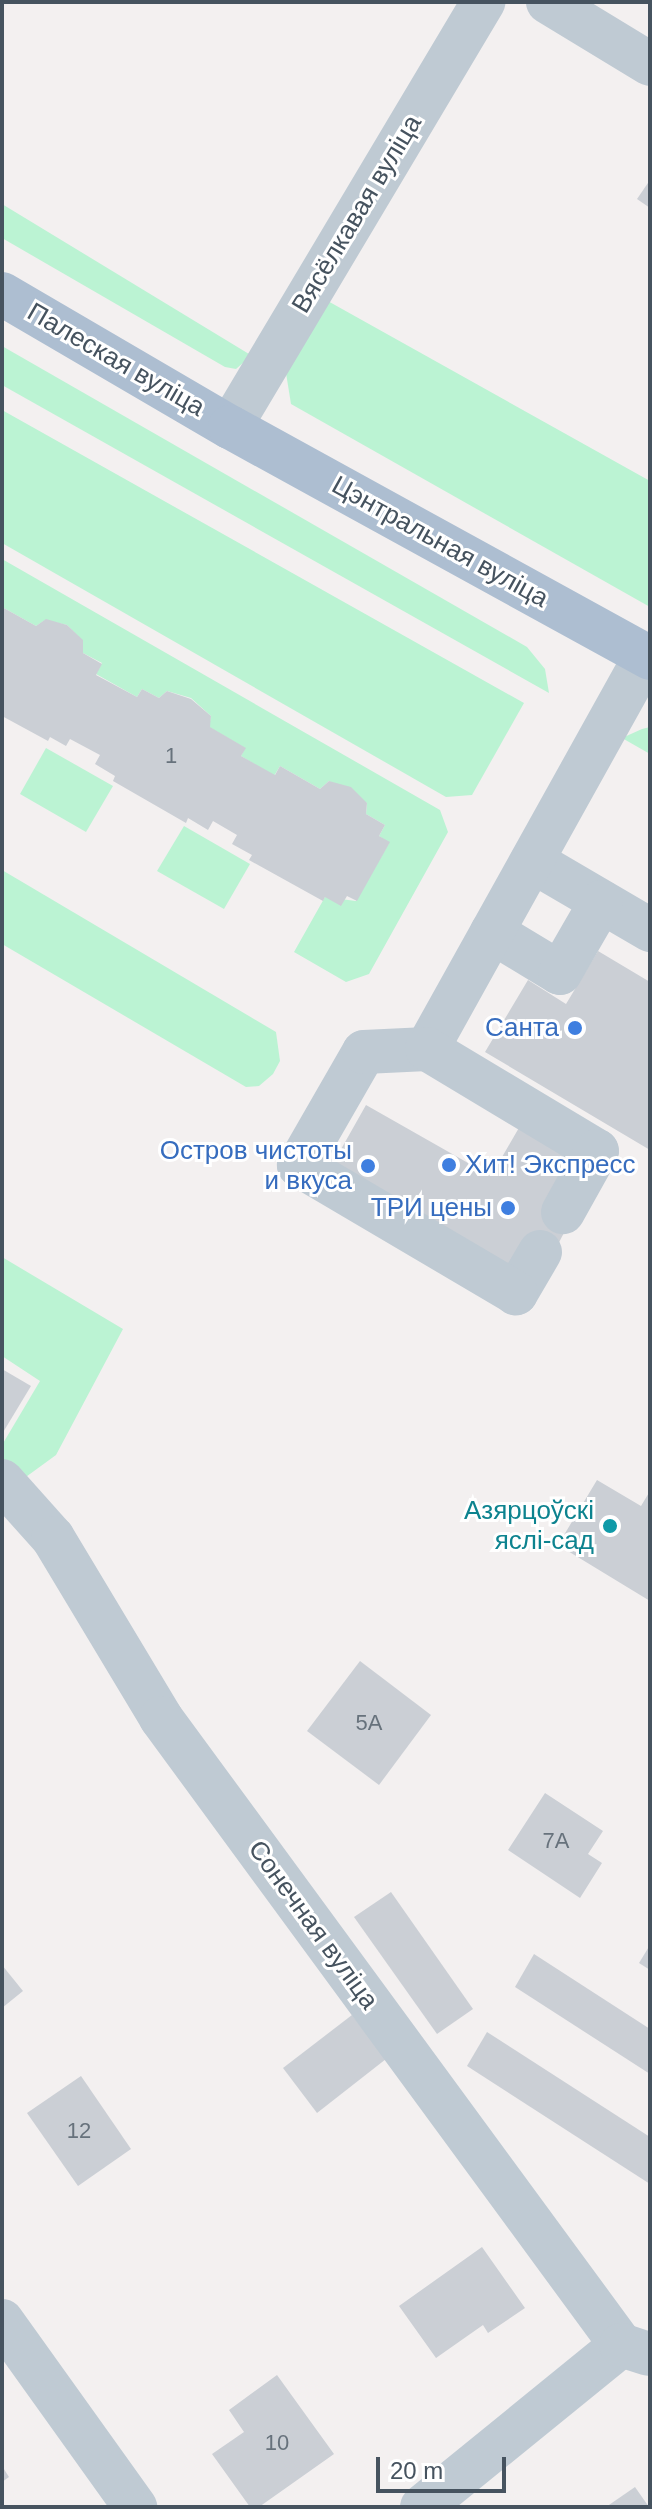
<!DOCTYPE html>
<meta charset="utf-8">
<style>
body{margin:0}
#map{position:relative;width:652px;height:2509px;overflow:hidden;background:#f3f0f0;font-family:Arial,sans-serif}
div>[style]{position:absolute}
.green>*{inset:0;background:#bbf3d3}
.building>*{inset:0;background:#cbcfd5}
.minor>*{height:44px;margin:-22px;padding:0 22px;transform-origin:22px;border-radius:22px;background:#bfcad3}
.major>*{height:44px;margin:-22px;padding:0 22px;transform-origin:22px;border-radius:22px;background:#adbed1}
.dots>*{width:22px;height:22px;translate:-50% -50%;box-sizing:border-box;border:4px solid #fff;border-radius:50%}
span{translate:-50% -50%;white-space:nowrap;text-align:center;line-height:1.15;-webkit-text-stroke:6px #fff;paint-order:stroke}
.number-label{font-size:22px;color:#67727c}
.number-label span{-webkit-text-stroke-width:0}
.street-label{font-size:26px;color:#46535f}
.shop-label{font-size:26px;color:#366cbe}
.right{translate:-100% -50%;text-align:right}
.left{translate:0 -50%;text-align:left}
.culture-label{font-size:26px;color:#0d838f}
.frame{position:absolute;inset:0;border:4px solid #46535f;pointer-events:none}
.scale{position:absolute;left:376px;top:2457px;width:130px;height:36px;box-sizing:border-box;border:4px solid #46535f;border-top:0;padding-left:10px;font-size:24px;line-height:28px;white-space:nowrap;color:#46535f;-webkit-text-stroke:6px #fff;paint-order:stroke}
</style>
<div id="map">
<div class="green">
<i style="clip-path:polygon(2px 204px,249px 354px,244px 362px,236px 369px,225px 367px,2px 238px)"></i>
<i style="clip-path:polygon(326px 300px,650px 481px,650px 607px,291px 404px,286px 373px)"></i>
<i style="clip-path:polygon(2px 346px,527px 647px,545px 669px,549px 693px,2px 385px)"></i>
<i style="clip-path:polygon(2px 410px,524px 703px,472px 795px,446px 797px,2px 543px)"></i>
<i style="clip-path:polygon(2px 559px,440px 810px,448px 832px,369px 974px,346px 982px,294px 952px,325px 897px,356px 901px,389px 843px,379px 836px,385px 825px,366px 814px,367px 803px,329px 781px,320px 789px,280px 766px,274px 776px,241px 756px,245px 748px,209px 727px,211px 716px,191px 698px,167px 691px,159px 698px,142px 689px,137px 697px,96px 674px,102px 663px,83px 653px,83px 641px,67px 625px,45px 620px,36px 626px,2px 607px)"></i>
<i style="clip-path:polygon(650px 727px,650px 754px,622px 738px,642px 729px)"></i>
<i style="clip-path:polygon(46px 748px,113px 786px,86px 832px,20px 794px)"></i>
<i style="clip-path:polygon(184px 826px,250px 864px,224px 909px,157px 871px)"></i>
<i style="clip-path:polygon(2px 870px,276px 1032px,280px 1061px,273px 1074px,259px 1086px,246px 1087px,2px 944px)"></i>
<i style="clip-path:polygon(2px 1257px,123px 1329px,56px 1455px,19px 1482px,2px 1460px,2px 1445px,40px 1381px,2px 1356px)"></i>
</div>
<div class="building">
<i style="clip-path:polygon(650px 180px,650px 208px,637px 199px)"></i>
<i style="clip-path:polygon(2px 607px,36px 626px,46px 619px,67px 625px,83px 640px,83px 653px,102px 664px,96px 675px,137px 697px,142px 689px,159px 698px,167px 691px,191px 699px,211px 716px,210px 727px,246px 748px,241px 756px,275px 775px,280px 766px,320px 789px,329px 781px,351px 787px,367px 803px,366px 814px,385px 825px,379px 836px,390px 842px,357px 901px,347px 896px,341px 906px,325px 897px,323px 901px,249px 860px,252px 855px,232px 844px,237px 835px,213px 821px,208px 830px,188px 818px,186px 823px,113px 781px,115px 776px,95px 764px,100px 755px,70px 739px,66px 746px,50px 737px,48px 741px,2px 716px)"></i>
<i style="clip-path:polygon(598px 951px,650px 982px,650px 1150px,485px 1052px,528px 980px,566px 1004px)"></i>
<i style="clip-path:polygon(366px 1105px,491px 1176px,520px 1126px,577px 1159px,566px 1229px,555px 1250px,511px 1272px,331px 1167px)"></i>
<i style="clip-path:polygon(2px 1369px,31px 1386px,2px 1434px)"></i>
<i style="clip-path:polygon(597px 1480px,641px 1506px,650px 1491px,650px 1601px,558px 1545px)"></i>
<i style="clip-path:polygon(360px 1661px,431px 1715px,379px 1785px,307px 1731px)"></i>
<i style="clip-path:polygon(545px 1793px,603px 1831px,588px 1854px,602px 1863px,580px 1898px,508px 1850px)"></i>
<i style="clip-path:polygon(391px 1892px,473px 2009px,437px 2034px,354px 1917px)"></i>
<i style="clip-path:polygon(650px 1945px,650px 1970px,639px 1963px)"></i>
<i style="clip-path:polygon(534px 1954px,650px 2029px,650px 2074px,515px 1987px)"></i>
<i style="clip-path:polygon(2px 1965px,23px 1991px,2px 2008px)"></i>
<i style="clip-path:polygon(352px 2015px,386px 2059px,317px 2113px,283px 2068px)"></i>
<i style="clip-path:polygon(487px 2032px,650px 2137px,650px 2184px,467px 2066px)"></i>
<i style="clip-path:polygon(81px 2076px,131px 2149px,78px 2186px,27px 2113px)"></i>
<i style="clip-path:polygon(482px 2247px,525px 2308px,488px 2333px,483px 2325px,436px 2358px,399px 2306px)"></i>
<i style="clip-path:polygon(277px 2375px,334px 2454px,259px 2507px,250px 2507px,212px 2454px,244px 2432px,229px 2410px)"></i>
<i style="clip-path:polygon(2px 2466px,9px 2477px,2px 2482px)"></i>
<i style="clip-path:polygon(635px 2487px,649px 2507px,606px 2507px)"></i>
</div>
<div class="minor">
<i style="left:548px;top:2px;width:119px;rotate:31.3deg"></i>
<i style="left:230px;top:427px;width:495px;rotate:-59.2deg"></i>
<i style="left:532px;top:861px;width:137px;rotate:30.3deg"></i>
<i style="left:492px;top:932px;width:79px;rotate:31.1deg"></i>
<i style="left:560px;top:973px;width:82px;rotate:-60deg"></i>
<i style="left:427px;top:1049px;width:450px;rotate:-60.9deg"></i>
<i style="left:540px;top:1252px;width:48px;rotate:120.3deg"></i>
<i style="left:516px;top:1293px;width:252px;rotate:-149.5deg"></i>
<i style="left:299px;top:1165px;width:130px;rotate:-60.1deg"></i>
<i style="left:364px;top:1052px;width:63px;rotate:-2.7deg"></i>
<i style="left:427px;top:1049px;width:198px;rotate:31deg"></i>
<i style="left:597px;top:1151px;width:70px;rotate:119.1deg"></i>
<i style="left:2px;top:1481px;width:76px;rotate:48.2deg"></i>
<i style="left:53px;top:1538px;width:210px;rotate:59deg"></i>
<i style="left:161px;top:1718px;width:778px;rotate:53.73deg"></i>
<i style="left:2px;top:2321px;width:229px;rotate:54.4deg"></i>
<i style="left:422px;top:2507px;width:257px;rotate:-39.1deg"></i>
<i style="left:621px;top:2345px;width:28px;rotate:18deg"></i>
</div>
<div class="major">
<i style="left:2px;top:294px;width:264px;rotate:30.3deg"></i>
<i style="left:230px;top:427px;width:479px;rotate:28.8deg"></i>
</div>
<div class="dots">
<i style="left:575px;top:1028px;background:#3f7fe0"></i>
<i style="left:449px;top:1165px;background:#3f7fe0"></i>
<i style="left:368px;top:1166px;background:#3f7fe0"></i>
<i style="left:508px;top:1208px;background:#3f7fe0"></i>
<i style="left:610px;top:1526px;background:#0f9aa8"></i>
</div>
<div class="number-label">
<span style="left:171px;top:756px">1</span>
<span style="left:369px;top:1723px">5А</span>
<span style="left:556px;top:1841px">7А</span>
<span style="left:79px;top:2131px">12</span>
<span style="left:277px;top:2443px">10</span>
</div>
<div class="street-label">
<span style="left:357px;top:214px;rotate:-59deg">Вясёлкавая вуліца</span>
<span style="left:116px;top:360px;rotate:30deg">Палеская вуліца</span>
<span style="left:440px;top:542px;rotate:29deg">Цэнтральная вуліца</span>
<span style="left:313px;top:1925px;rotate:54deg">Сонечная вуліца</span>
</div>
<div class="shop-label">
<span class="right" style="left:559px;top:1028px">Санта</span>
<span class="right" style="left:352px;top:1166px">Остров чистоты<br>и вкуса</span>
<span class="left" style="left:465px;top:1165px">Хит! Экспресс</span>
<span class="right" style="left:492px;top:1208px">ТРИ цены</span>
</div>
<div class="culture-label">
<span class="right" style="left:594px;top:1526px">Азярцоўскі<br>яслі-сад</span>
</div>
<div class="frame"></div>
<div class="scale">20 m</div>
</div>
